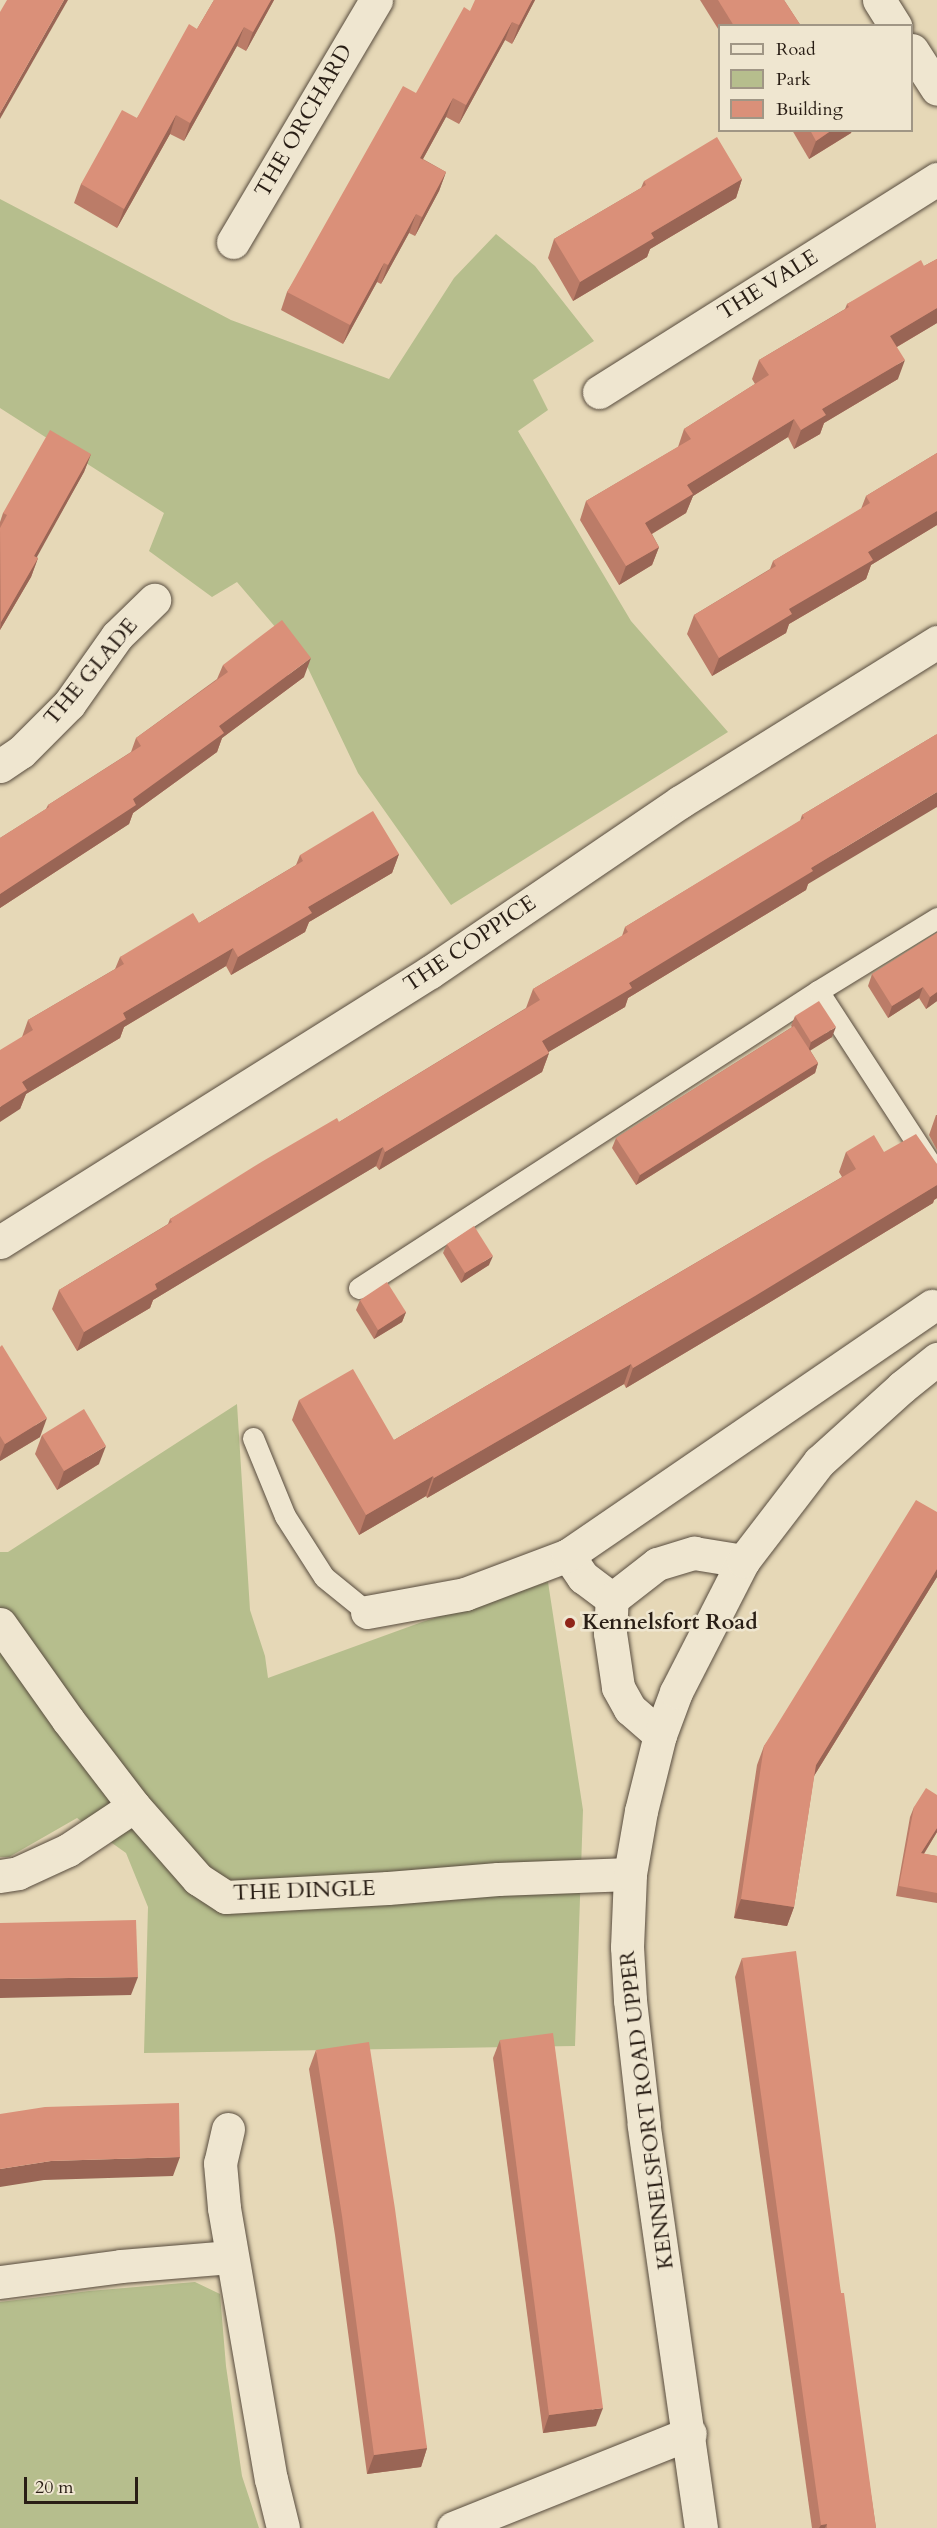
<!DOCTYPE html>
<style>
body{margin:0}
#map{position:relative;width:937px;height:2528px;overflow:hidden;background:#e6d8b7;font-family:Cardo,serif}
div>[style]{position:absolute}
.green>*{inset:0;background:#b6be8d}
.roads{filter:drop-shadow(0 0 2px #584c3e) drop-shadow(0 0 2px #584c3e)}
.lane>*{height:21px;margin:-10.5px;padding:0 10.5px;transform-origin:10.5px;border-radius:10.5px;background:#efe6d0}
.street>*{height:33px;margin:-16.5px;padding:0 16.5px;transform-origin:16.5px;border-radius:16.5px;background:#efe6d0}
.secondary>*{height:33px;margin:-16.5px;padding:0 16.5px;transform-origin:16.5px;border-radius:16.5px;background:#efe6d0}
.wall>*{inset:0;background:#bb7c68}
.shaded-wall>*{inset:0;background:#996555}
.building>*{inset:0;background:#da9079}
.dots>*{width:16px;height:16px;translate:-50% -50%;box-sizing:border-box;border:3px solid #efe6d0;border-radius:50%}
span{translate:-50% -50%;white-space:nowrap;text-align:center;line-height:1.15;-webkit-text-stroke:5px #efe6d0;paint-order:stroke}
.street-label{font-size:22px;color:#291e15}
.poi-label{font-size:22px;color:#291e15;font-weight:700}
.left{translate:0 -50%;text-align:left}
.legend{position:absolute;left:718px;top:24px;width:195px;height:108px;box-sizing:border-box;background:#efe6d0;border:2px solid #a09685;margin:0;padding:8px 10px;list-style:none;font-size:18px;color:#291e15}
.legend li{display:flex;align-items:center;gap:12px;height:30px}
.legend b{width:30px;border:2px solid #a09685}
.scale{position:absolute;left:24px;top:2477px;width:114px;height:27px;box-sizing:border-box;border:3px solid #291e15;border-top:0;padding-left:8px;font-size:18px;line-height:21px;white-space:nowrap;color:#291e15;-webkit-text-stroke:4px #efe6d0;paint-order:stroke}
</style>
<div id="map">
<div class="green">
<i style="clip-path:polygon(0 199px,231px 320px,389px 379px,454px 278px,496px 234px,535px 266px,594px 341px,533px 380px,548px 410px,518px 431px,631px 621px,728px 732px,451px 905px,358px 773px,305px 662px,237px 582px,212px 597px,149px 551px,164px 513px,0 408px)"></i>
<i style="clip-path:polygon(237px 1404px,250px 1610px,265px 1656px,268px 1678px,422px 1622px,548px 1582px,583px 1810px,575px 2046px,144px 2053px,148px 1907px,126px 1853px,77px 1818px,9px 1857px,0 1857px,0 1552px,8px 1552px)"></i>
<i style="clip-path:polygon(195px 2282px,220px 2294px,226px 2366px,242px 2476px,259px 2528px,0 2528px,0 2302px,89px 2291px)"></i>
</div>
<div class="roads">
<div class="lane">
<i style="left:818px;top:991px;width:218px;rotate:57deg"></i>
<i style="left:359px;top:1288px;width:547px;rotate:-32.91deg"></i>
<i style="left:818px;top:991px;width:140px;rotate:-31.5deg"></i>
<i style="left:253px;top:1438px;width:84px;rotate:67.7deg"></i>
<i style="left:285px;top:1516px;width:72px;rotate:57.4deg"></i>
<i style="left:324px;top:1577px;width:55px;rotate:39.1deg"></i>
</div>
<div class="street">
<i style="left:879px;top:0;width:31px;rotate:58deg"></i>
<i style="left:912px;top:50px;width:46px;rotate:57.3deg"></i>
<i style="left:233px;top:242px;width:281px;rotate:-59.4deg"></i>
<i style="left:599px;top:392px;width:400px;rotate:-32.2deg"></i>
<i style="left:0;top:766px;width:25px;rotate:-34deg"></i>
<i style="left:21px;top:752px;width:68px;rotate:-45deg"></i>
<i style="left:69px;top:704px;width:83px;rotate:-54.8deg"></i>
<i style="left:117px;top:636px;width:52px;rotate:-44.2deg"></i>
<i style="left:0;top:1242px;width:508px;rotate:-32.12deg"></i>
<i style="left:430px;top:972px;width:302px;rotate:-34.2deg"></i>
<i style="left:680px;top:802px;width:303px;rotate:-31.9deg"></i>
<i style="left:568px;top:1555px;width:27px;rotate:56deg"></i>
<i style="left:583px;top:1577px;width:36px;rotate:37deg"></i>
<i style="left:367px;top:1612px;width:100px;rotate:-10.4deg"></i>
<i style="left:465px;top:1594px;width:110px;rotate:-20.7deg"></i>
<i style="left:568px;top:1555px;width:441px;rotate:-34.4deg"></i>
<i style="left:0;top:1624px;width:118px;rotate:54.7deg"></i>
<i style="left:68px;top:1720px;width:108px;rotate:52.5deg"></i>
<i style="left:134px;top:1806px;width:97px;rotate:48.8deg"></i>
<i style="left:198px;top:1879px;width:33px;rotate:33deg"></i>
<i style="left:226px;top:1897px;width:162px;rotate:-3.2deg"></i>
<i style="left:388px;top:1888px;width:110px;rotate:-4.7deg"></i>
<i style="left:498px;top:1879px;width:132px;rotate:-2.2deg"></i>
<i style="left:660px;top:1735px;width:40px;rotate:-139deg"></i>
<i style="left:630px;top:1709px;width:25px;rotate:-119deg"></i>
<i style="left:618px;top:1687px;width:55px;rotate:-98.4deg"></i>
<i style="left:610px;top:1633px;width:34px;rotate:-87deg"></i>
<i style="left:612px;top:1599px;width:57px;rotate:-37.9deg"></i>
<i style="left:657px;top:1564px;width:39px;rotate:-17deg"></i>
<i style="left:694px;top:1553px;width:50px;rotate:9.3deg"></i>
<i style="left:0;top:1876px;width:18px;rotate:-9deg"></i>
<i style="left:18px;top:1873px;width:55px;rotate:-24.7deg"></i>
<i style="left:68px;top:1850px;width:79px;rotate:-33.7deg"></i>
<i style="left:228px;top:2129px;width:35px;rotate:103deg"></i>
<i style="left:220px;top:2163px;width:45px;rotate:84.9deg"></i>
<i style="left:224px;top:2208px;width:275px;rotate:80.2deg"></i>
<i style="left:271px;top:2479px;width:50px;rotate:76.2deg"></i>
<i style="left:0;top:2282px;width:122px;rotate:-7.5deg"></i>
<i style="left:121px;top:2266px;width:110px;rotate:-4.7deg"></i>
<i style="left:453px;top:2528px;width:255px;rotate:-21.8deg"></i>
</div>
<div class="secondary">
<i style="left:701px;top:2528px;width:407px;rotate:-98.1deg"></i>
<i style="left:644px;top:2125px;width:126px;rotate:-96.4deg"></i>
<i style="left:630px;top:2000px;width:53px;rotate:-93.2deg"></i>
<i style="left:627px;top:1947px;width:73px;rotate:-87.6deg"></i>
<i style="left:630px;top:1874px;width:64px;rotate:-80.1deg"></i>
<i style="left:641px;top:1811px;width:78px;rotate:-76deg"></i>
<i style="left:660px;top:1735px;width:46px;rotate:-69.6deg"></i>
<i style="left:676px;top:1692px;width:147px;rotate:-62.9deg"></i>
<i style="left:743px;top:1561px;width:125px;rotate:-52.5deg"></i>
<i style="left:819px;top:1462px;width:112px;rotate:-42.1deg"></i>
<i style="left:902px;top:1387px;width:45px;rotate:-38.7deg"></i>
</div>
</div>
<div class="wall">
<i style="clip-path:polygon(214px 0,274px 0,246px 51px,237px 46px,184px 141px,170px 134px,117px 228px,74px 203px,81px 184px,137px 118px,197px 29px)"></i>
<i style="clip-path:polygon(535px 0,512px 44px,505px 40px,459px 124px,446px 117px,423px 159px,446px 172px,439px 191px,415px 236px,409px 233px,381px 284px,377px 282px,343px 344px,281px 310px,287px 292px,470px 11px)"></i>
<i style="clip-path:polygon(700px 0,784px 0,801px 26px,720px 26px,720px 32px)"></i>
<i style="clip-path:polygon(792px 130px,852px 130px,851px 133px,809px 159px)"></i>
<i style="clip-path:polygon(742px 179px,736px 198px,650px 249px,647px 257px,573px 301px,548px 258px,554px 239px,641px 188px,644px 181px)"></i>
<i style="clip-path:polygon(937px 259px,937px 323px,897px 347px,898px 379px,824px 423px,820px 434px,794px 449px,788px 437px,693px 496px,686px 513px,652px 534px,659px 547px,652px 565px,619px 585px,580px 520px,586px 501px,678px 447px,684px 429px,755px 384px,752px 379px,759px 360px,845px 309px,847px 304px,924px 266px)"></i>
<i style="clip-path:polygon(937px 453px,937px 525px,871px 565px,866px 579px,789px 624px,786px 633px,712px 676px,687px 634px,694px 615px,770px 569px,773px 561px,861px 509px,866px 496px)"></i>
<i style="clip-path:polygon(91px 454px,84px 472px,36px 557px,38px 558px,31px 577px,0 630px,0 522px,3px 513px)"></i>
<i style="clip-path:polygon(223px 665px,304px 677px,222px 738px,217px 752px,133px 813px,129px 824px,0 908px,0 838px,46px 809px,48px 805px,131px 752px,136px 738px,217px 679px)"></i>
<i style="clip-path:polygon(937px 734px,808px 884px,806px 890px,628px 998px,625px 1007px,548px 1052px,549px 1053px,542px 1072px,379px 1170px,376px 1166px,318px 1200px,153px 1300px,150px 1308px,77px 1351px,52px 1309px,59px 1290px,168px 1224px,170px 1219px,339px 1122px,526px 1008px,533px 989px,622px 936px,625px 927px,800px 821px,802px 815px)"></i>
<i style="clip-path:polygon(399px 854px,392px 873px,309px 922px,305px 932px,231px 975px,226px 966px,124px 1027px,120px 1038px,26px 1094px,20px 1109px,22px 1037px,28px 1020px,115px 969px,120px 957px,199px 923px,296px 865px,300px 855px)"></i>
<i style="clip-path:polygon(937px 933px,937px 1001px,926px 1009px,919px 998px,888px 1018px,868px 986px,872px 974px)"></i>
<i style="clip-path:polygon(795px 1016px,832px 1037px,810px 1050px,818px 1063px,815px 1073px,636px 1185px,612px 1148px,616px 1138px,792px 1027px,791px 1026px)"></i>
<i style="clip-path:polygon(936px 1115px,937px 1115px,937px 1150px,929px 1135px)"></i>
<i style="clip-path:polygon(846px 1152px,884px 1152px,937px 1164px,937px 1198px,934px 1200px,933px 1203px,747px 1316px,626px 1388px,624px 1384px,427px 1498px,426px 1496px,359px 1535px,292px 1420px,299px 1400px,394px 1440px,842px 1177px,839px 1172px)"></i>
<i style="clip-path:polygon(447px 1244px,489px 1265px,461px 1283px,443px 1253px)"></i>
<i style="clip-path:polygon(360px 1300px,406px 1312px,402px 1322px,374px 1339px,356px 1310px)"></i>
<i style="clip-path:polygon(0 1347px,40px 1437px,0 1461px)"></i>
<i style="clip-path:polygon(42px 1435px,99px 1464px,57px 1490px,35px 1454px)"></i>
<i style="clip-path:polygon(937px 1512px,937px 1577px,814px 1776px,794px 1907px,787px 1926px,734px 1918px,757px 1765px,764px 1746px)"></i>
<i style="clip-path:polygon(937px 1795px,937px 1832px,924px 1854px,937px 1856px,937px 1903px,896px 1896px,910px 1817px,914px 1807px)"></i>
<i style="clip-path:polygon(742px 1958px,841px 2293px,876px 2528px,812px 2528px,735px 1977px)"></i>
<i style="clip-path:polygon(500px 2040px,596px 2426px,543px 2433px,493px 2058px)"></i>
<i style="clip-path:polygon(316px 2050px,427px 2448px,421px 2467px,367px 2474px,335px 2235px,309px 2069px)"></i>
</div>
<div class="shaded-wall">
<i style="clip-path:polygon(64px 0,68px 0,0 119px,0 113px)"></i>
<i style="clip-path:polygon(271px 0,274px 0,246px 51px,253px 32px)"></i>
<i style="clip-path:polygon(532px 0,535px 0,512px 44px,519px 25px)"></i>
<i style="clip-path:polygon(512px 22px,505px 40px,459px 124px,466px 105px)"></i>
<i style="clip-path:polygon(244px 27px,237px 46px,184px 141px,190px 123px)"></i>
<i style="clip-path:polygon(453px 98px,446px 117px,413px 177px,420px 158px)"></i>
<i style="clip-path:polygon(176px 115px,170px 134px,117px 228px,124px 209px)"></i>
<i style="clip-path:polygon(832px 130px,852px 130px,851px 133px,809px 159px,816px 141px)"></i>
<i style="clip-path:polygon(446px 172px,439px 191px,415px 236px,422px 217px)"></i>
<i style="clip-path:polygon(742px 179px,736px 198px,650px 249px,647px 257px,573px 301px,580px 282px,651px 233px)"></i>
<i style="clip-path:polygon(416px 214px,409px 233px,381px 284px,388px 265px)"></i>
<i style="clip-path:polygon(384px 263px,377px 282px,343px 344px,350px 325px)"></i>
<i style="clip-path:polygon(937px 308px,937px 323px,883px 355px,890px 336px)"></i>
<i style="clip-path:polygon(905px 360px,898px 379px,824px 423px,820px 434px,794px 449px,801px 430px,822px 409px)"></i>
<i style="clip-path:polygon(794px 419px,788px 437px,693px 496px,686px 513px,638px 542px,645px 523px,687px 485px)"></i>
<i style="clip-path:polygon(91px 454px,84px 472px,27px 575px,34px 556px)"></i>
<i style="clip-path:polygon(937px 511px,937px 525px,871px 565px,866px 579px,789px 624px,786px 633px,712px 676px,719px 658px,868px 552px)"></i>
<i style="clip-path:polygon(659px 547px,652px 565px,619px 585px,626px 566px)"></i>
<i style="clip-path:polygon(38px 558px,31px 577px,0 630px,1px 622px)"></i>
<i style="clip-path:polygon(311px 658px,304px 677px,222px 738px,217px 752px,133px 813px,129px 824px,0 908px,0 894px,133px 799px,219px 726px)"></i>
<i style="clip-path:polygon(937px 792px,937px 807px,808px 884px,806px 890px,628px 998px,625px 1007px,535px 1060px,542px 1041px,629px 983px,811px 868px)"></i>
<i style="clip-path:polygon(399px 854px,392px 873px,309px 922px,305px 932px,231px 975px,238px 957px,308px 907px)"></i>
<i style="clip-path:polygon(233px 948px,226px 966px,124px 1027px,120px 1038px,26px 1094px,20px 1109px,0 1122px,0 1107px,22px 1082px,123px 1013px)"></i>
<i style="clip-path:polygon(923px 987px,919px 998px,888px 1018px,892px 1006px)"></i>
<i style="clip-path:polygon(937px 992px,937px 1001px,926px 1009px,930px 997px)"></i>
<i style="clip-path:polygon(836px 1027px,832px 1037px,808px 1052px,811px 1042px)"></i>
<i style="clip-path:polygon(549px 1053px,542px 1072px,379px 1170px,385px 1152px)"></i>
<i style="clip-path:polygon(818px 1063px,815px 1073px,636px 1185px,640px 1175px)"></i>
<i style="clip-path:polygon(383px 1147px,376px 1166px,153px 1300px,150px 1308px,77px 1351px,84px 1332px,155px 1284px)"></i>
<i style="clip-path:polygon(937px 1185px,937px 1198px,934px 1200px,933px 1203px,747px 1316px,626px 1388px,633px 1368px)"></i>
<i style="clip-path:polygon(493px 1256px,489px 1265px,461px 1283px,465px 1273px)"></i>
<i style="clip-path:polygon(406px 1312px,402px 1322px,374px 1339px,378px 1330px)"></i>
<i style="clip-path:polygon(631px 1364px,624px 1384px,427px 1498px,434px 1478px)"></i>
<i style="clip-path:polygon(47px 1418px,40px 1437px,0 1461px,0 1457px,5px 1444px)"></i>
<i style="clip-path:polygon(106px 1446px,99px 1464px,57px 1490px,64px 1471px)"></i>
<i style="clip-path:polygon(433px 1476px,426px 1496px,359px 1535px,366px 1515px)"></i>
<i style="clip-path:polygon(937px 1569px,937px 1577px,809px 1784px,816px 1765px)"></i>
<i style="clip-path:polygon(937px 1828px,937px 1832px,918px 1863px,921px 1853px)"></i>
<i style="clip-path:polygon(741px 1899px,794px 1907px,787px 1926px,734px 1918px)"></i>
<i style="clip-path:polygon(138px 1977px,131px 1995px,0 1998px,0 1979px)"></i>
<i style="clip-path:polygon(180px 2157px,173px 2176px,44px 2180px,0 2187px,0 2169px,51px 2161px)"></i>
<i style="clip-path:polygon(603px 2408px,596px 2426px,543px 2433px,549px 2415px)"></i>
<i style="clip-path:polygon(427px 2448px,421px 2467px,367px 2474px,374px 2455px)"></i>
<i style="clip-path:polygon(827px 2524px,825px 2528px,819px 2528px,821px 2525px)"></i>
</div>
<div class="building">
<i style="clip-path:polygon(7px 0,64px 0,0 113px,0 12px)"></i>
<i style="clip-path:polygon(214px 0,271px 0,253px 32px,244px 27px,190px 123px,176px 115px,124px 209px,81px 184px,122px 110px,137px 118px,189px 24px,197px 29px)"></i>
<i style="clip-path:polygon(475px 0,532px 0,519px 25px,512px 22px,466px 105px,453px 98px,420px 158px,446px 172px,422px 217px,416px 214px,388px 265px,384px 263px,350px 325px,287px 292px,403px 86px,416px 93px,464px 7px,470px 11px)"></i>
<i style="clip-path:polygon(718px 0,784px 0,801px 26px,734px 26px)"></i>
<i style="clip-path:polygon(810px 130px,832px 130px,816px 141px)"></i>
<i style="clip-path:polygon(717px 137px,742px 179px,651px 233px,654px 238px,580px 282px,554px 239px,646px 185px,644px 181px)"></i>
<i style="clip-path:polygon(937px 259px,937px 308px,890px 336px,905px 360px,822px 409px,826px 415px,801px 430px,794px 419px,687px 485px,693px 494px,645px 523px,659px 547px,626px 566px,586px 501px,691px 439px,684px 429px,769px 375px,759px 360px,849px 307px,847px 304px,921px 260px,924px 266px)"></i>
<i style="clip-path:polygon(50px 430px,91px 454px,34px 556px,38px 558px,1px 622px,0 528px,7px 515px,3px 513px)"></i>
<i style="clip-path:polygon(937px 453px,937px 511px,868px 552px,873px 560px,789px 609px,792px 614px,719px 658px,694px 615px,776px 566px,773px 561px,870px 503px,866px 496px)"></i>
<i style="clip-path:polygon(282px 620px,311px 658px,219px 726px,224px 733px,133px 799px,136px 805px,0 894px,0 838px,49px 807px,48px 805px,141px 746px,136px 738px,228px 672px,223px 665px)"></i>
<i style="clip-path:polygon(937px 734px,937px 792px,811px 868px,813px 871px,629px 983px,632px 988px,542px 1041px,549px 1053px,385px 1152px,383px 1147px,325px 1182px,155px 1284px,157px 1289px,84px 1332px,59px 1290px,172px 1222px,170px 1219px,263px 1161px,337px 1118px,339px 1122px,540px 1000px,533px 989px,628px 932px,625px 927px,804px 818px,802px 815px)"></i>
<i style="clip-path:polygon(373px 811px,399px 854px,308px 907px,312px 913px,238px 957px,233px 948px,123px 1013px,126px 1019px,22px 1082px,27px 1090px,0 1107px,0 1050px,33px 1030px,28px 1020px,124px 964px,120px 957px,193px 913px,199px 923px,303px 861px,300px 855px)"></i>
<i style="clip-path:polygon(937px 933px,937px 992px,930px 997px,923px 987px,892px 1006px,872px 974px)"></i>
<i style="clip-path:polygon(819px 1001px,836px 1027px,811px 1042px,795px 1016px)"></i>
<i style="clip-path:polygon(794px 1026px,818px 1063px,640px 1175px,616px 1138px)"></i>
<i style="clip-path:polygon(916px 1134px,937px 1164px,937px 1185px,755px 1296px,633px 1368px,631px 1364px,434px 1478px,433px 1476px,366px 1515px,299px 1400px,353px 1369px,394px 1440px,856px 1169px,846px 1152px,874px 1135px,884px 1152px)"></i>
<i style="clip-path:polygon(474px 1226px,493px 1256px,465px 1273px,447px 1244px)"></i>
<i style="clip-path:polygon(387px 1282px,406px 1312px,378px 1330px,360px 1300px)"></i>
<i style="clip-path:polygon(2px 1345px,47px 1418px,5px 1444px,0 1436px,0 1347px)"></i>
<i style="clip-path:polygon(84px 1409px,106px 1446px,64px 1471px,42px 1435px)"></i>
<i style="clip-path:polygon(916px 1500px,937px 1512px,937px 1569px,816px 1765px,794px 1907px,741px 1899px,764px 1746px)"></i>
<i style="clip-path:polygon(926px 1788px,937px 1795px,937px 1828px,921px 1853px,937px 1856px,937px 1893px,899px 1886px,914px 1807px)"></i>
<i style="clip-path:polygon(136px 1920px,138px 1977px,0 1979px,0 1923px)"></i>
<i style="clip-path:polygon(796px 1951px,841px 2293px,844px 2293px,876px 2528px,827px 2528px,827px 2524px,821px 2525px,742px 1958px)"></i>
<i style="clip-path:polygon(553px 2033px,603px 2408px,549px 2415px,500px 2040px)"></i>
<i style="clip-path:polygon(369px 2042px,395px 2209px,427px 2448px,374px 2455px,342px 2216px,316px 2050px)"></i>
<i style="clip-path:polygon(179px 2103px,180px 2157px,51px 2161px,0 2169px,0 2114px,45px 2107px)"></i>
</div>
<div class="dots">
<i style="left:570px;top:1623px;background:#8f2418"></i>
</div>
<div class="street-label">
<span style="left:304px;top:121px;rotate:-60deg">THE ORCHARD</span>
<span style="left:768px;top:285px;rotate:-32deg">THE VALE</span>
<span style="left:91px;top:672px;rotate:-50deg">THE GLADE</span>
<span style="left:470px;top:944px;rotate:-34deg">THE COPPICE</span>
<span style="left:304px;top:1891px;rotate:-2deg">THE DINGLE</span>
<span style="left:647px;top:2110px;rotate:-97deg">KENNELSFORT ROAD UPPER</span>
</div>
<div class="poi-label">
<span class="left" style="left:582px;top:1623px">Kennelsfort Road</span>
</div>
<ul class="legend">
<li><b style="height:8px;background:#efe6d0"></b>Road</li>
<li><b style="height:16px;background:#b6be8d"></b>Park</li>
<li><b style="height:16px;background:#da9079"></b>Building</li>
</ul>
<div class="scale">20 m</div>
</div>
